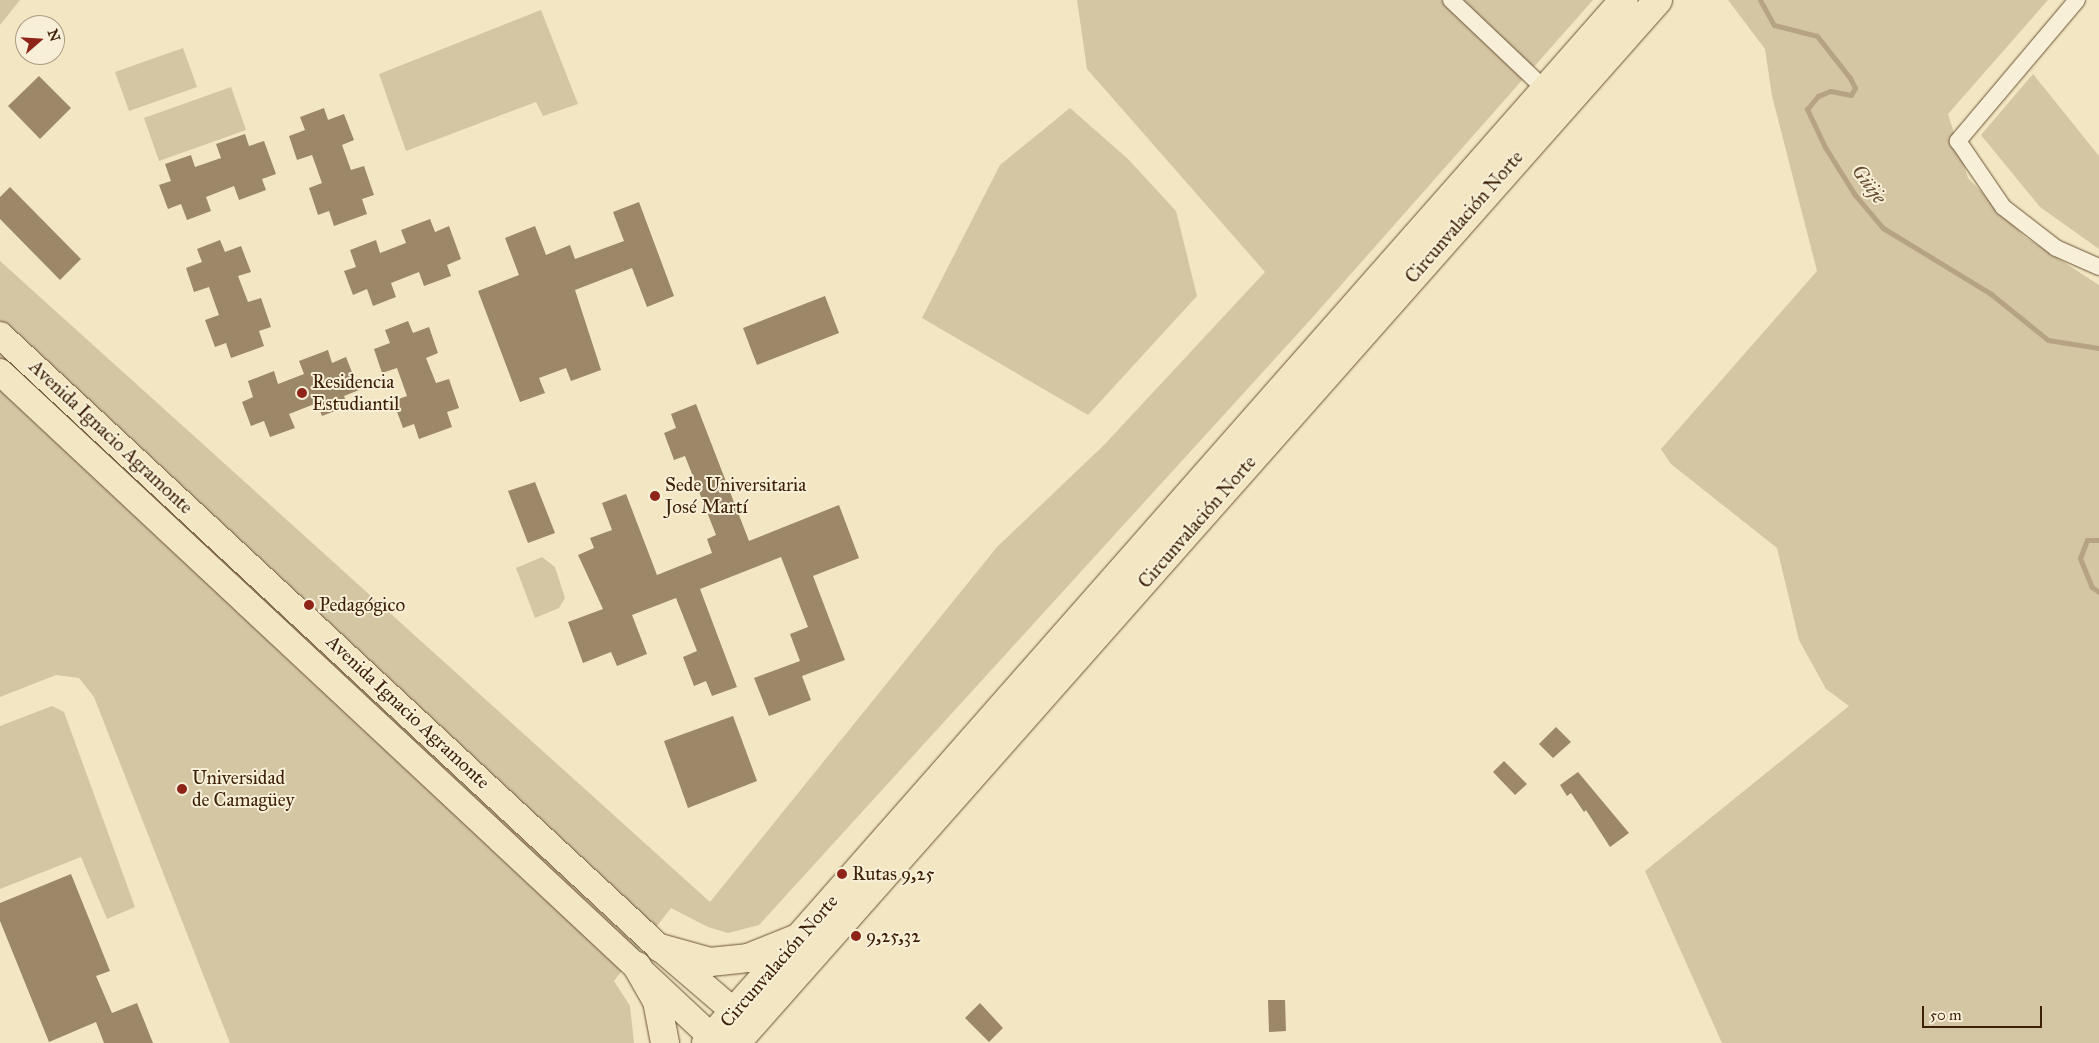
<!DOCTYPE html>
<meta charset="utf-8">
<style>
body{margin:0}
#map{position:relative;width:2099px;height:1043px;overflow:hidden;background:#f3e7c3;font-family:"IM FELL Great Primer",serif}
div>[style]{position:absolute}
.green>*{inset:0;background:#d4c5a3}
.stream>*{height:5px;margin:-2.5px;padding:0 2.5px;transform-origin:2.5px;border-radius:2.5px;background:#b5a383}
.building>*{inset:0;background:#9c8769}
.roads{filter:drop-shadow(0 0 1px #6a5236) drop-shadow(0 0 1px #6a5236)}
.minor>*{height:16px;margin:-8px;padding:0 8px;transform-origin:8px;border-radius:8px;background:#f7efd8}
.primary>*{height:26px;margin:-13px;padding:0 13px;transform-origin:13px;border-radius:13px;background:#f3e7c3}
.trunk>*{height:28px;margin:-14px;padding:0 14px;transform-origin:14px;border-radius:14px;background:#f3e7c3}
.dots>*{width:14px;height:14px;translate:-50% -50%;box-sizing:border-box;border:2px solid #f7efd8;border-radius:50%}
span{translate:-50% -50%;white-space:nowrap;text-align:center;line-height:1.15;-webkit-text-stroke:4px #f7efd8;paint-order:stroke}
.street-label{font-size:19px;color:#3d2007}
.poi-label{font-size:19px;color:#3d2007}
.left{translate:0 -50%;text-align:left}
.water-label{font-size:20px;color:#674e32;font-style:italic}
.north{position:absolute;left:15px;top:15px;width:50px;height:50px;box-sizing:border-box;background:#f7efd8;border:1px solid #ad9c84;border-radius:50%;rotate:71deg;font-size:14px;font-weight:700;line-height:20px;text-align:center;color:#3d2007}
.north::after{content:'';display:block;margin:auto;width:18px;height:22px;background:#8f2418;clip-path:polygon(50% 0,100% 100%,50% 72%,0 100%)}
.scale{position:absolute;left:1922px;top:1006px;width:120px;height:22px;box-sizing:border-box;border:2px solid #3d2007;border-top:0;padding-left:6px;font-size:15px;line-height:18px;white-space:nowrap;color:#3d2007;-webkit-text-stroke:4px #f7efd8;paint-order:stroke}
</style>
<div id="map">
<div class="green">
<i style="clip-path:polygon(0 0,20px 0,0 25px)"></i>
<i style="clip-path:polygon(1077px 0,1593px 0,1312px 318px,759px 925px,728px 933px,708px 927px,671px 908px,614px 981px,630px 1006px,634px 1043px,230px 1043px,94px 697px,79px 678px,56px 675px,0 697px,0 261px,710px 902px,997px 547px,1104px 445px,1265px 272px,1087px 69px)"></i>
<i style="clip-path:polygon(1728px 0,2048px 0,1948px 114px,1968px 178px,2025px 237px,2099px 285px,2099px 1043px,1722px 1043px,1645px 871px,1849px 706px,1826px 689px,1799px 640px,1777px 548px,1671px 464px,1661px 449px,1817px 271px,1772px 96px,1765px 49px)"></i>
<i style="clip-path:polygon(541px 10px,578px 104px,543px 116px,536px 102px,406px 151px,379px 74px)"></i>
<i style="clip-path:polygon(183px 48px,197px 87px,129px 111px,115px 72px)"></i>
<i style="clip-path:polygon(2033px 74px,2099px 156px,2099px 249px,2040px 207px,1981px 135px)"></i>
<i style="clip-path:polygon(231px 87px,246px 130px,159px 161px,144px 118px)"></i>
<i style="clip-path:polygon(1070px 108px,1128px 159px,1176px 211px,1197px 296px,1088px 415px,922px 318px,1000px 165px)"></i>
<i style="clip-path:polygon(542px 557px,555px 567px,565px 598px,559px 608px,535px 618px,516px 568px)"></i>
<i style="clip-path:polygon(52px 706px,64px 712px,135px 907px,107px 919px,81px 857px,0 889px,0 726px)"></i>
</div>
<div class="stream">
<i style="left:1760px;top:0;width:29px;rotate:61deg"></i>
<i style="left:1774px;top:25px;width:44px;rotate:14.3deg"></i>
<i style="left:1817px;top:36px;width:53px;rotate:51.8deg"></i>
<i style="left:1850px;top:78px;width:11px;rotate:63deg"></i>
<i style="left:1855px;top:88px;width:8px;rotate:120deg"></i>
<i style="left:1851px;top:95px;width:21px;rotate:-169deg"></i>
<i style="left:1830px;top:91px;width:13px;rotate:157deg"></i>
<i style="left:1818px;top:96px;width:17px;rotate:130deg"></i>
<i style="left:1807px;top:109px;width:42px;rotate:64.7deg"></i>
<i style="left:1825px;top:147px;width:57px;rotate:58deg"></i>
<i style="left:1855px;top:195px;width:43px;rotate:49.7deg"></i>
<i style="left:1883px;top:228px;width:127px;rotate:31.4deg"></i>
<i style="left:1991px;top:294px;width:73px;rotate:38.9deg"></i>
<i style="left:2048px;top:340px;width:52px;rotate:8.9deg"></i>
<i style="left:2099px;top:540px;width:12px;rotate:180deg"></i>
<i style="left:2087px;top:540px;width:19px;rotate:111deg"></i>
<i style="left:2080px;top:558px;width:31px;rotate:68deg"></i>
<i style="left:2092px;top:587px;width:9px;rotate:36deg"></i>
</div>
<div class="building">
<i style="clip-path:polygon(39px 76px,71px 108px,40px 139px,8px 106px)"></i>
<i style="clip-path:polygon(324px 108px,328px 120px,344px 114px,354px 140px,342px 145px,351px 170px,364px 166px,374px 195px,362px 199px,367px 214px,334px 226px,329px 211px,318px 215px,309px 188px,322px 183px,312px 155px,297px 160px,289px 136px,305px 130px,300px 117px)"></i>
<i style="clip-path:polygon(245px 134px,249px 146px,264px 141px,276px 174px,262px 179px,266px 190px,239px 200px,234px 186px,206px 197px,211px 211px,187px 220px,181px 204px,168px 209px,159px 185px,171px 181px,165px 164px,191px 155px,195px 167px,221px 158px,216px 144px)"></i>
<i style="clip-path:polygon(10px 187px,81px 259px,60px 280px,0 219px,0 197px)"></i>
<i style="clip-path:polygon(639px 202px,674px 296px,647px 307px,632px 268px,575px 290px,601px 370px,571px 381px,566px 368px,539px 378px,545px 393px,520px 402px,478px 291px,519px 275px,505px 238px,535px 226px,546px 255px,570px 245px,575px 259px,624px 241px,613px 212px)"></i>
<i style="clip-path:polygon(430px 219px,435px 232px,449px 226px,461px 259px,447px 265px,451px 276px,424px 286px,419px 272px,391px 283px,396px 297px,373px 306px,367px 289px,353px 295px,344px 271px,356px 267px,350px 250px,376px 240px,380px 253px,406px 243px,401px 230px)"></i>
<i style="clip-path:polygon(220px 240px,225px 252px,241px 246px,251px 272px,238px 276px,248px 302px,261px 298px,271px 327px,259px 331px,264px 346px,231px 358px,226px 343px,215px 347px,205px 320px,219px 315px,209px 287px,194px 292px,186px 268px,202px 262px,197px 249px)"></i>
<i style="clip-path:polygon(825px 296px,839px 333px,757px 365px,743px 328px)"></i>
<i style="clip-path:polygon(408px 321px,413px 333px,429px 327px,438px 353px,426px 358px,436px 383px,449px 379px,459px 408px,447px 412px,452px 427px,419px 439px,414px 424px,403px 428px,393px 401px,407px 396px,397px 368px,382px 373px,374px 349px,390px 343px,385px 330px)"></i>
<i style="clip-path:polygon(328px 350px,332px 363px,346px 357px,359px 390px,344px 396px,348px 406px,322px 416px,317px 403px,289px 414px,295px 428px,270px 437px,264px 421px,251px 426px,242px 402px,253px 397px,248px 381px,274px 371px,278px 384px,304px 374px,299px 361px)"></i>
<i style="clip-path:polygon(696px 404px,749px 541px,839px 505px,859px 558px,813px 576px,845px 660px,802px 676px,811px 700px,769px 716px,754px 678px,800px 661px,790px 634px,808px 627px,781px 557px,700px 589px,737px 687px,712px 696px,706px 681px,694px 686px,683px 657px,697px 651px,676px 598px,632px 615px,647px 654px,617px 666px,611px 652px,583px 663px,568px 622px,603px 609px,578px 555px,594px 548px,590px 538px,612px 530px,602px 503px,626px 494px,657px 575px,712px 553px,707px 539px,716px 535px,685px 456px,674px 460px,664px 433px,676px 428px,671px 414px)"></i>
<i style="clip-path:polygon(535px 482px,555px 533px,528px 543px,508px 491px)"></i>
<i style="clip-path:polygon(733px 716px,757px 781px,688px 808px,664px 741px)"></i>
<i style="clip-path:polygon(1556px 727px,1571px 742px,1553px 758px,1539px 744px)"></i>
<i style="clip-path:polygon(1504px 761px,1527px 784px,1515px 795px,1493px 772px)"></i>
<i style="clip-path:polygon(1578px 772px,1629px 833px,1610px 847px,1586px 810px,1584px 812px,1571px 793px,1567px 796px,1560px 785px)"></i>
<i style="clip-path:polygon(71px 874px,110px 971px,96px 976px,112px 1013px,137px 1003px,153px 1043px,104px 1043px,96px 1022px,49px 1042px,0 921px,0 903px)"></i>
<i style="clip-path:polygon(1268px 1000px,1285px 1000px,1286px 1031px,1269px 1032px)"></i>
<i style="clip-path:polygon(980px 1003px,1003px 1028px,989px 1042px,965px 1018px)"></i>
</div>
<div class="roads">
<div class="minor">
<i style="left:1451px;top:0;width:138px;rotate:43.5deg"></i>
<i style="left:2077px;top:0;width:185px;rotate:130.2deg"></i>
<i style="left:1958px;top:141px;width:80px;rotate:55.7deg"></i>
<i style="left:2003px;top:207px;width:67px;rotate:37.7deg"></i>
<i style="left:2056px;top:248px;width:47px;rotate:23.8deg"></i>
</div>
<div class="primary">
<i style="left:0;top:335px;width:901px;rotate:42.89deg"></i>
<i style="left:660px;top:948px;width:120px;rotate:40.6deg"></i>
<i style="left:0;top:372px;width:983px;rotate:43.06deg"></i>
</div>
<div class="trunk">
<i style="left:660px;top:948px;width:52px;rotate:15.6deg"></i>
<i style="left:710px;top:962px;width:38px;rotate:-6deg"></i>
<i style="left:748px;top:958px;width:51px;rotate:-22deg"></i>
<i style="left:637px;top:966px;width:40px;rotate:60.3deg"></i>
<i style="left:657px;top:1001px;width:43px;rotate:79.2deg"></i>
<i style="left:706px;top:1043px;width:1389px;rotate:-48.65deg"></i>
<i style="left:736px;top:1043px;width:1392px;rotate:-48.52deg"></i>
</div>
</div>
<div class="dots">
<i style="left:302px;top:393px;background:#8f2418"></i>
<i style="left:655px;top:496px;background:#8f2418"></i>
<i style="left:309px;top:605px;background:#8f2418"></i>
<i style="left:182px;top:789px;background:#8f2418"></i>
<i style="left:842px;top:874px;background:#8f2418"></i>
<i style="left:856px;top:936px;background:#8f2418"></i>
</div>
<div class="street-label">
<span style="left:1464px;top:217px;rotate:-49deg">Circunvalación Norte</span>
<span style="left:111px;top:437px;rotate:43deg">Avenida Ignacio Agramonte</span>
<span style="left:1197px;top:522px;rotate:-49deg">Circunvalación Norte</span>
<span style="left:408px;top:712px;rotate:43deg">Avenida Ignacio Agramonte</span>
<span style="left:779px;top:961px;rotate:-49deg">Circunvalación Norte</span>
</div>
<div class="poi-label">
<span class="left" style="left:312px;top:393px">Residencia<br>Estudiantil</span>
<span class="left" style="left:665px;top:496px">Sede Universitaria<br>José Martí</span>
<span class="left" style="left:319px;top:605px">Pedagógico</span>
<span class="left" style="left:192px;top:789px">Universidad<br>de Camagüey</span>
<span class="left" style="left:852px;top:874px">Rutas 9,25</span>
<span class="left" style="left:866px;top:936px">9,25,32</span>
</div>
<div class="water-label">
<span style="left:1869px;top:184px;rotate:54deg">Güije</span>
</div>
<div class="north">N</div>
<div class="scale">50 m</div>
</div>
